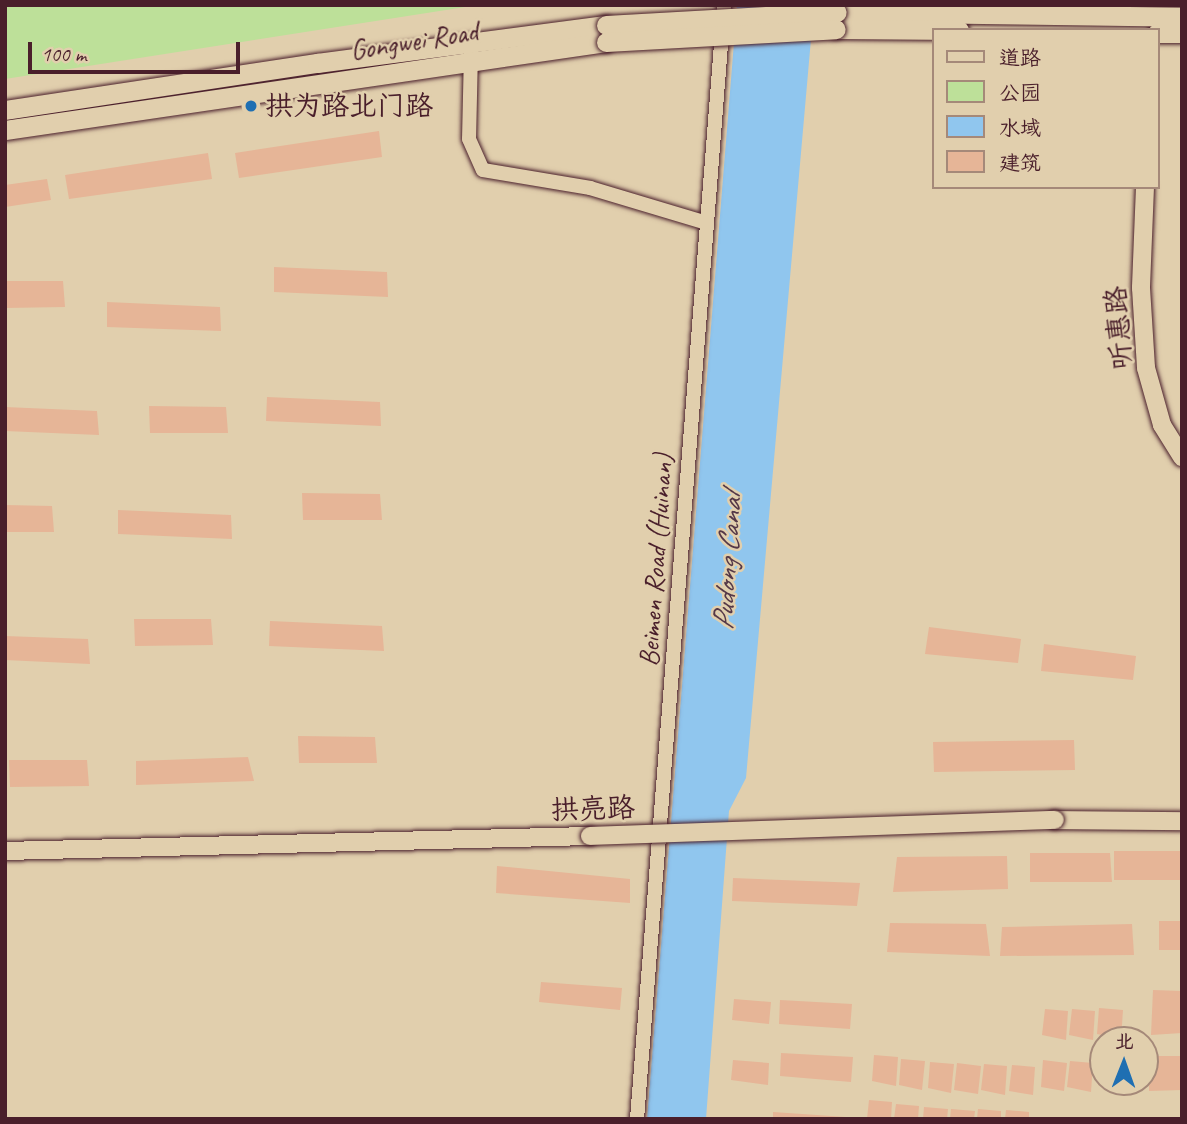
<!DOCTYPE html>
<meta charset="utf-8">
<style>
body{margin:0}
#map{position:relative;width:1187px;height:1124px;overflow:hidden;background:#e1cfad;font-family:Caveat,"LXGW WenKai TC",sans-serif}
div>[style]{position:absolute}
.green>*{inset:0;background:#bde099}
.water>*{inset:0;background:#90c6ee}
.building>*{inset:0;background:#e6b597}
.roads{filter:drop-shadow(0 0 2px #4a1f2b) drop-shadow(0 0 2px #4a1f2b)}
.minor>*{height:14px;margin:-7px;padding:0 7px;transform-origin:7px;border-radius:7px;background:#e1cfad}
.tertiary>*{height:18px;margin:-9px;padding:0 9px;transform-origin:9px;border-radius:9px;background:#e1cfad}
.secondary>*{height:19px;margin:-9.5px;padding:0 9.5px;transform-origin:9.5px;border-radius:9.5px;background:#e1cfad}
.bridges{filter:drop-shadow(0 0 2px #4a1f2b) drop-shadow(0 0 2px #4a1f2b)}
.tertiary-bridge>*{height:18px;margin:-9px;padding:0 9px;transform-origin:9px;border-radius:9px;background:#e1cfad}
.secondary-bridge>*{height:19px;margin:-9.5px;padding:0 9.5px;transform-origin:9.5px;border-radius:9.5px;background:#e1cfad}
.dots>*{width:19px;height:19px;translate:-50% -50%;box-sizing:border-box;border:4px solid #e1cfad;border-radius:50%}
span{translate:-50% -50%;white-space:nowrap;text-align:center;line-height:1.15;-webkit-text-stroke:5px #e1cfad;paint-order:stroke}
.street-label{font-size:28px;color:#4a1f2b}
.poi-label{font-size:28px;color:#4a1f2b}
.left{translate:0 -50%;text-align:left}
.water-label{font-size:30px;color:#543848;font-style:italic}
.frame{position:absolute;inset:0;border:7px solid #4a1f2b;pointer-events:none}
.legend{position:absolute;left:932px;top:28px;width:228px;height:161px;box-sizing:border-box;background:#e1cfad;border:2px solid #a58979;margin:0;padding:9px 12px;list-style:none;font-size:21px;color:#4a1f2b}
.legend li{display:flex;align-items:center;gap:14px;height:35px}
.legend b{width:35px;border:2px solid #a58979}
.north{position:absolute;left:1089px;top:1026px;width:70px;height:70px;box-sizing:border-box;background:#e1cfad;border:2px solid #a58979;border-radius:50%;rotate:1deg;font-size:19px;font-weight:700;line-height:28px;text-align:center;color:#4a1f2b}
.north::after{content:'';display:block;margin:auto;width:24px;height:32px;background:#1f6fb2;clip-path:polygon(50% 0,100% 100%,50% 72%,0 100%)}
.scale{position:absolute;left:28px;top:42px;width:212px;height:32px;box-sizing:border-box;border:4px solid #4a1f2b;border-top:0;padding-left:9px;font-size:21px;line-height:24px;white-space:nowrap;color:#4a1f2b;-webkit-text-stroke:5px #e1cfad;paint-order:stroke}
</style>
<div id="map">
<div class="green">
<i style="clip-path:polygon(5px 5px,478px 5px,5px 79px)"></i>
</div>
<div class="water">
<i style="clip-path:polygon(737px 5px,814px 5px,746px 778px,729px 811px,706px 1119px,647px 1119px)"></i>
</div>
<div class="building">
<i style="clip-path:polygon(379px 131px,382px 157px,239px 178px,235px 153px)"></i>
<i style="clip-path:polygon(208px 153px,212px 179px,69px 199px,65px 175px)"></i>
<i style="clip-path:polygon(47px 179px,51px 200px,5px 207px,5px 185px)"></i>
<i style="clip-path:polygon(274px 267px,387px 272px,388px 297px,274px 292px)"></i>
<i style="clip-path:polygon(5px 281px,63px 281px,65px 307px,5px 308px)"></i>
<i style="clip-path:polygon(107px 302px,220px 307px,221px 331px,107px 327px)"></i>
<i style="clip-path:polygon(267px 397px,380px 402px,381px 426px,266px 421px)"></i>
<i style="clip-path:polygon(149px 406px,226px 407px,228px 433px,150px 433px)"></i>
<i style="clip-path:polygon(5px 407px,97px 411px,99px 435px,5px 431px)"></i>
<i style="clip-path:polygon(302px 493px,380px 494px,382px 520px,303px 520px)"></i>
<i style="clip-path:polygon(5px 505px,52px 506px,54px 532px,5px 532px)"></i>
<i style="clip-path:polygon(118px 510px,231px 515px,232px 539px,118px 534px)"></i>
<i style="clip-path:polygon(134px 619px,211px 619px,213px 645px,135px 646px)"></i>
<i style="clip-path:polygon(270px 621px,382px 626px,384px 651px,269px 646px)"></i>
<i style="clip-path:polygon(929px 627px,1021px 639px,1018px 663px,925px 654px)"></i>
<i style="clip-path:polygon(5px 636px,88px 639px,90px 664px,5px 660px)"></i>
<i style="clip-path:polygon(1044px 644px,1136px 656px,1133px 680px,1041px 671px)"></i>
<i style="clip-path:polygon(298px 736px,375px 737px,377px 763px,299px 763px)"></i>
<i style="clip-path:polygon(1074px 740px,1075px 770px,934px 772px,933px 742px)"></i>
<i style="clip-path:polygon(248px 757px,254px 781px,136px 785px,136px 761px)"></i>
<i style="clip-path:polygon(9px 760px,87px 760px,89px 786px,10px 787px)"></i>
<i style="clip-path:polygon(1114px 851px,1182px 851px,1182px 880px,1114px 880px)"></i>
<i style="clip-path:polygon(1030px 853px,1110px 853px,1112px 882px,1030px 882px)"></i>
<i style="clip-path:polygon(1007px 856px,1008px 889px,893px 892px,897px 857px)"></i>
<i style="clip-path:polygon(497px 866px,630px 879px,630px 903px,496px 893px)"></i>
<i style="clip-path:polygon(733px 878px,860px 883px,857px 906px,732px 901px)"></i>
<i style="clip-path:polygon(1159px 921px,1182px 921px,1182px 950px,1159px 950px)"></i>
<i style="clip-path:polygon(890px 923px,986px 924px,990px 956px,887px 952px)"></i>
<i style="clip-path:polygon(1132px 924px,1134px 955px,1000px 956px,1002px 927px)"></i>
<i style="clip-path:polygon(541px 982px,622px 988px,620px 1010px,539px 1002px)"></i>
<i style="clip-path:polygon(1153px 990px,1182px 991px,1182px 1033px,1151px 1035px)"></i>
<i style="clip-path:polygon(734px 999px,771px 1002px,769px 1024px,732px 1020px)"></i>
<i style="clip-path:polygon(780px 1000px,852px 1004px,850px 1029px,779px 1024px)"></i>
<i style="clip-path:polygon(1099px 1008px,1123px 1010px,1121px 1039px,1097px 1034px)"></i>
<i style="clip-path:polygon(1045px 1009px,1068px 1011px,1066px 1040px,1042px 1035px)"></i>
<i style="clip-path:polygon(1072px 1009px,1095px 1011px,1093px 1040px,1069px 1035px)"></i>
<i style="clip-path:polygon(781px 1053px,853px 1057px,851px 1082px,780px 1076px)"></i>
<i style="clip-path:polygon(874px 1055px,898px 1057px,896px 1086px,872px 1081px)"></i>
<i style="clip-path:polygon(1149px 1056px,1182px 1056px,1182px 1090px,1149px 1091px)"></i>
<i style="clip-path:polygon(901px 1059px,925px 1061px,922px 1090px,899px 1085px)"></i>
<i style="clip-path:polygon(1100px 1059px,1103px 1059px,1103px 1082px,1122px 1082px,1121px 1090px,1098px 1085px)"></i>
<i style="clip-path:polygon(733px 1060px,769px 1063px,768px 1085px,731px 1080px)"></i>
<i style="clip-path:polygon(1043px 1060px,1067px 1063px,1064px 1091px,1041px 1087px)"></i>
<i style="clip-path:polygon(1070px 1061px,1093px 1063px,1091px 1092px,1067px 1087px)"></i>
<i style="clip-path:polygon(930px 1062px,954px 1064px,951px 1093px,928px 1088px)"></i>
<i style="clip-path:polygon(957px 1063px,981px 1066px,978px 1094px,954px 1090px)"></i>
<i style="clip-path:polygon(984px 1064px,1007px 1066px,1005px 1095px,981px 1090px)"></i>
<i style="clip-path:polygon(1012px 1065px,1035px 1067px,1033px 1095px,1009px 1091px)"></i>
<i style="clip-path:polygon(869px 1100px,892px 1102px,891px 1119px,867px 1119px)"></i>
<i style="clip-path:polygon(896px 1104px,919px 1106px,918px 1119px,894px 1119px)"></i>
<i style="clip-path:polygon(924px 1107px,948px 1109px,947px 1119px,923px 1119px)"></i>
<i style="clip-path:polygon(951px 1109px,975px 1111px,974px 1119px,950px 1119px)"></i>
<i style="clip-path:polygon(978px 1109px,1001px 1111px,1001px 1119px,977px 1119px)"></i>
<i style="clip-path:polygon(1006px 1110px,1029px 1112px,1029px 1119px,1005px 1119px)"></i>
<i style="clip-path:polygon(773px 1112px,846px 1117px,846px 1119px,773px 1119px)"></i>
</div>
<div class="roads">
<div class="minor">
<i style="left:471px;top:52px;width:87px;rotate:91.3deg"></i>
<i style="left:469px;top:139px;width:34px;rotate:66deg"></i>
<i style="left:483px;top:170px;width:109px;rotate:9.5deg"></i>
<i style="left:590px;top:188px;width:122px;rotate:16.7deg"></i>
<i style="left:637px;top:1119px;width:1117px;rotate:-85.53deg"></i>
</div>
<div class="tertiary">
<i style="left:1145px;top:187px;width:101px;rotate:92.3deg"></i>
<i style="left:1141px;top:288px;width:80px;rotate:86.4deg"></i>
<i style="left:1146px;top:368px;width:59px;rotate:74.3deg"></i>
<i style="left:1162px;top:425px;width:38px;rotate:58deg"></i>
<i style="left:1055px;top:820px;width:127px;rotate:0.5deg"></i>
<i style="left:5px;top:851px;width:585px;rotate:-1.47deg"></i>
</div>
<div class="secondary">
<i style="left:837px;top:12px;width:345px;rotate:0.8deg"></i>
<i style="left:836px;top:29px;width:123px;rotate:0.5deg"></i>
<i style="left:1157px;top:33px;width:25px"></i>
<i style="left:5px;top:110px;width:316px;rotate:-8.6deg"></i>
<i style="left:317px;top:63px;width:291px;rotate:-7.5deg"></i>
<i style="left:5px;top:130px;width:607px;rotate:-8.33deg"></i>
</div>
</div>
<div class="bridges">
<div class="tertiary-bridge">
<i style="left:590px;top:836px;width:465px;rotate:-2deg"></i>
</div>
<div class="secondary-bridge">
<i style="left:606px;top:25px;width:231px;rotate:-3.2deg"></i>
<i style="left:606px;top:42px;width:230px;rotate:-3.2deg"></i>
</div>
</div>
<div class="dots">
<i style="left:251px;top:106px;background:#1f6fb2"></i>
</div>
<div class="street-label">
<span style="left:414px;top:41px;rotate:-9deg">Gongwei Road</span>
<span style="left:1119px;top:328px;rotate:-95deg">听惠路</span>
<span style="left:656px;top:560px;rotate:-86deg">Beimen Road (Huinan)</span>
<span style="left:593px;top:809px;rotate:-2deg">拱亮路</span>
</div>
<div class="poi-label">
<span class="left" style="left:265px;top:106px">拱为路北门路</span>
</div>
<div class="water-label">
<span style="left:727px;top:562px;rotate:-86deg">Pudong Canal</span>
</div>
<div class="frame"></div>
<ul class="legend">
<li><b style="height:9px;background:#e1cfad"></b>道路</li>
<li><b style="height:19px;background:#bde099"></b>公园</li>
<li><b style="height:19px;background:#90c6ee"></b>水域</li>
<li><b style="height:19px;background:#e6b597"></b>建筑</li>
</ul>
<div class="north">北</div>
<div class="scale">100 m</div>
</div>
